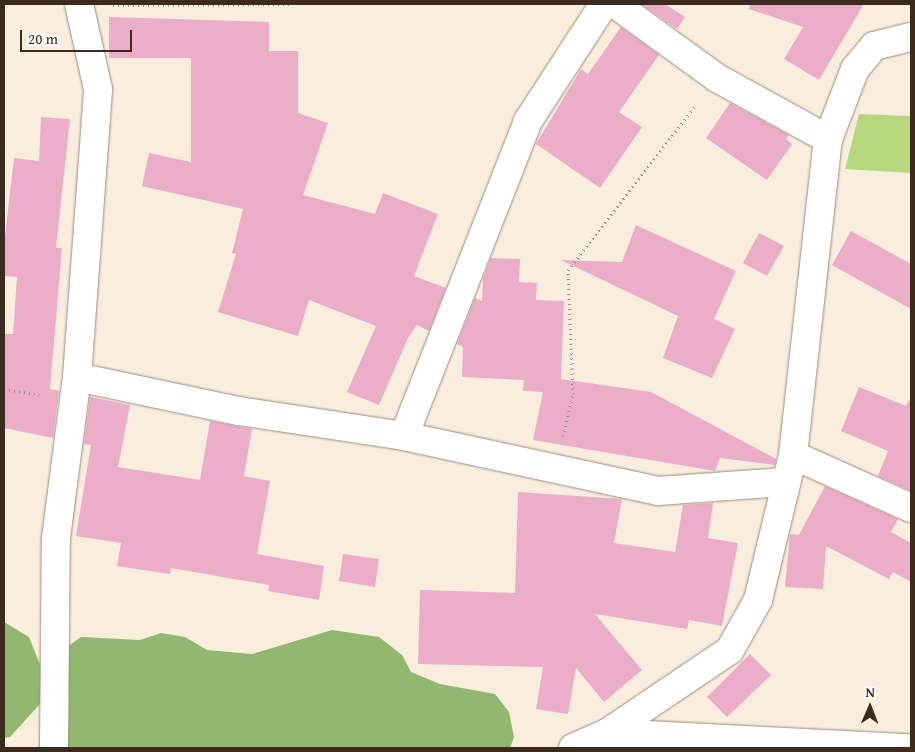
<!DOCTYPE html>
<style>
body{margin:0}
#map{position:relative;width:915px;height:752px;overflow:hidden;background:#f9edde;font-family:"Gentium Book Plus",serif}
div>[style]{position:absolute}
.green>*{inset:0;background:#b7d77f}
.forest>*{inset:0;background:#91b86e}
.building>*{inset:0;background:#ecadc8}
.path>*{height:3px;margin-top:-1.5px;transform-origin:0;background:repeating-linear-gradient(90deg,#9a8c7e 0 1px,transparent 0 5px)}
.roads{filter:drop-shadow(0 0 1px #9a8c7e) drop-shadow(0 0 1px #9a8c7e)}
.street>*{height:28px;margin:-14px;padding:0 14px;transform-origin:14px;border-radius:14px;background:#fff}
span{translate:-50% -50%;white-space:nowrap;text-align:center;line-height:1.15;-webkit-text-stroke:4px #fff;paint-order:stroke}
.frame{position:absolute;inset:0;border:5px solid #3b2a1e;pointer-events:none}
.north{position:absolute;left:845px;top:682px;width:50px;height:50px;-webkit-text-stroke:4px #fff;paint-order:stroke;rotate:1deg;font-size:14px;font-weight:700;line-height:20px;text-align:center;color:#3b2a1e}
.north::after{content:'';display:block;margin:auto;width:18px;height:22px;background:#3b2a1e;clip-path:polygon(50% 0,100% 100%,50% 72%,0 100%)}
.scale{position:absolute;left:20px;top:30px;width:112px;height:22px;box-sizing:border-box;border:2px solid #3b2a1e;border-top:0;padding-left:6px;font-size:15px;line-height:18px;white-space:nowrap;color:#3b2a1e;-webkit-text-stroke:4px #fff;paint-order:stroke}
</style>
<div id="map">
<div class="green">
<i style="clip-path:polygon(859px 114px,911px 116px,911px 173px,845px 169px)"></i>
</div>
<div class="forest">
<i style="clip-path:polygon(4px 622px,29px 637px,44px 675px,40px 704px,10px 737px,4px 738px)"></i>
<i style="clip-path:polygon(332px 630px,379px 637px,402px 655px,411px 672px,440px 684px,495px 694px,509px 712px,514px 737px,510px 748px,64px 748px,69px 718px,67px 647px,81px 637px,140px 640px,161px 633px,185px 637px,207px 650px,252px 654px)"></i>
</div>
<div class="building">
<i style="clip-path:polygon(641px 4px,665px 4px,685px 17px,677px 29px)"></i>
<i style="clip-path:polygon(750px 4px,864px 4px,819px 80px,784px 59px,803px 27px,749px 9px)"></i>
<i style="clip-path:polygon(109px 17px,269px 22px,269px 51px,298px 51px,298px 113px,328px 123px,303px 195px,375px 214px,383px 193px,438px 214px,414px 276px,446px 288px,429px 331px,417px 325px,408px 338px,379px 405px,347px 392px,376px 326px,309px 300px,298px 336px,218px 312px,236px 254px,232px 253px,243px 209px,142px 186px,149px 153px,191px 162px,191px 58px,109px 58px)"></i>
<i style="clip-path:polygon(621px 27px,659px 55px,619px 112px,642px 127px,600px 188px,536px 144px,581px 69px,588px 74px)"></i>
<i style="clip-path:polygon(730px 103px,789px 135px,786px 139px,792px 144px,767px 180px,706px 138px)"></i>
<i style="clip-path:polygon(41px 117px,70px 119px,56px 248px,62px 248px,50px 389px,59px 391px,53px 438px,4px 428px,4px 334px,13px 334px,17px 277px,4px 276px,4px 245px,14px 158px,39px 161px)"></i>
<i style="clip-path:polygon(636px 225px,736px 271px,714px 319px,735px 329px,712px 378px,663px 358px,678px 316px,561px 260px,622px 262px)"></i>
<i style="clip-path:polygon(851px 231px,911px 264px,911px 309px,832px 265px)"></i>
<i style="clip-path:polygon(759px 233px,784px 246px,767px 276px,743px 263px)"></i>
<i style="clip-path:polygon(491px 258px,520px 259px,519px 282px,537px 283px,536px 300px,564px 301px,561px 379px,651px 392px,776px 459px,775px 465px,720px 458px,715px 471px,533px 440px,543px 392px,523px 391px,524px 380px,462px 377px,463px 347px,457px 344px,475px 298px,482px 301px,483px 278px)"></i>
<i style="clip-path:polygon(859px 387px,906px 406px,911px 397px,911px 491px,878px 476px,888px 451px,841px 431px)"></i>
<i style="clip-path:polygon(90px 397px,130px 405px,118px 467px,200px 480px,210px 421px,252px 429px,244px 476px,270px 481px,257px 554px,324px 566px,319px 600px,268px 591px,269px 585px,171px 568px,170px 574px,117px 566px,121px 543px,76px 536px,91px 445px,84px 444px)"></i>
<i style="clip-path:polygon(825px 486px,898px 519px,891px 532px,911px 543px,911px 582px,893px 572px,889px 579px,826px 546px,823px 589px,785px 587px,790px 534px,799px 535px)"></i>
<i style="clip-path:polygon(518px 492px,622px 499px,614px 543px,675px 552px,683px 505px,713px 503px,708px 538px,738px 543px,722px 626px,689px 620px,687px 629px,595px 614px,642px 670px,604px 702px,576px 668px,568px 714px,536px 709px,543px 667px,418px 664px,420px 590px,515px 593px)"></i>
<i style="clip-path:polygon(343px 554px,379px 559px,375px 587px,339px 581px)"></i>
<i style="clip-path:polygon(750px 654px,771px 675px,727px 717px,707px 697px)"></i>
</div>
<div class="path">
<i style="left:113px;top:5px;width:178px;rotate:-0.3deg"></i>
<i style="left:4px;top:389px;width:36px;rotate:9deg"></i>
<i style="left:563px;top:436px;width:43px;rotate:-76.6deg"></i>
<i style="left:573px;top:394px;width:124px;rotate:-92.3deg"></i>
<i style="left:568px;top:270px;width:209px;rotate:-52.2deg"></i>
</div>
<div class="roads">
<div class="street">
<i style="left:615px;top:4px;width:126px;rotate:36deg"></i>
<i style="left:717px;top:78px;width:127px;rotate:28.8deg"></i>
<i style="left:77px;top:377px;width:166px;rotate:11.9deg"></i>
<i style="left:239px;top:411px;width:167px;rotate:8.6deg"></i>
<i style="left:404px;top:436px;width:260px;rotate:12.2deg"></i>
<i style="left:658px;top:491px;width:126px;rotate:-4.1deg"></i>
<i style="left:404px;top:436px;width:339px;rotate:-68.5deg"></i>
<i style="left:528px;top:121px;width:140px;rotate:-57deg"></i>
<i style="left:793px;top:455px;width:129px;rotate:24.2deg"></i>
<i style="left:607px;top:733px;width:301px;rotate:2.9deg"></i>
<i style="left:54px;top:748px;width:210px;rotate:-89.5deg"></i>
<i style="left:56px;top:538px;width:162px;rotate:-82.6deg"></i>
<i style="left:77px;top:377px;width:289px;rotate:-85.8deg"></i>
<i style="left:98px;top:89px;width:87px;rotate:-102.6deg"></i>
<i style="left:573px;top:748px;width:37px;rotate:-24deg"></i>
<i style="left:607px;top:733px;width:148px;rotate:-34deg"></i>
<i style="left:730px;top:650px;width:57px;rotate:-60.8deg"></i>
<i style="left:758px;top:600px;width:149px;rotate:-76.4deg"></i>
<i style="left:793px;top:455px;width:318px;rotate:-83.7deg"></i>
<i style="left:828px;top:139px;width:75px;rotate:-68.9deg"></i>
<i style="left:855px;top:69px;width:30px;rotate:-50deg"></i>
<i style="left:874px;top:46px;width:38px;rotate:-14deg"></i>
</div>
</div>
<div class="frame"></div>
<div class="north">N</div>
<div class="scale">20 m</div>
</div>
